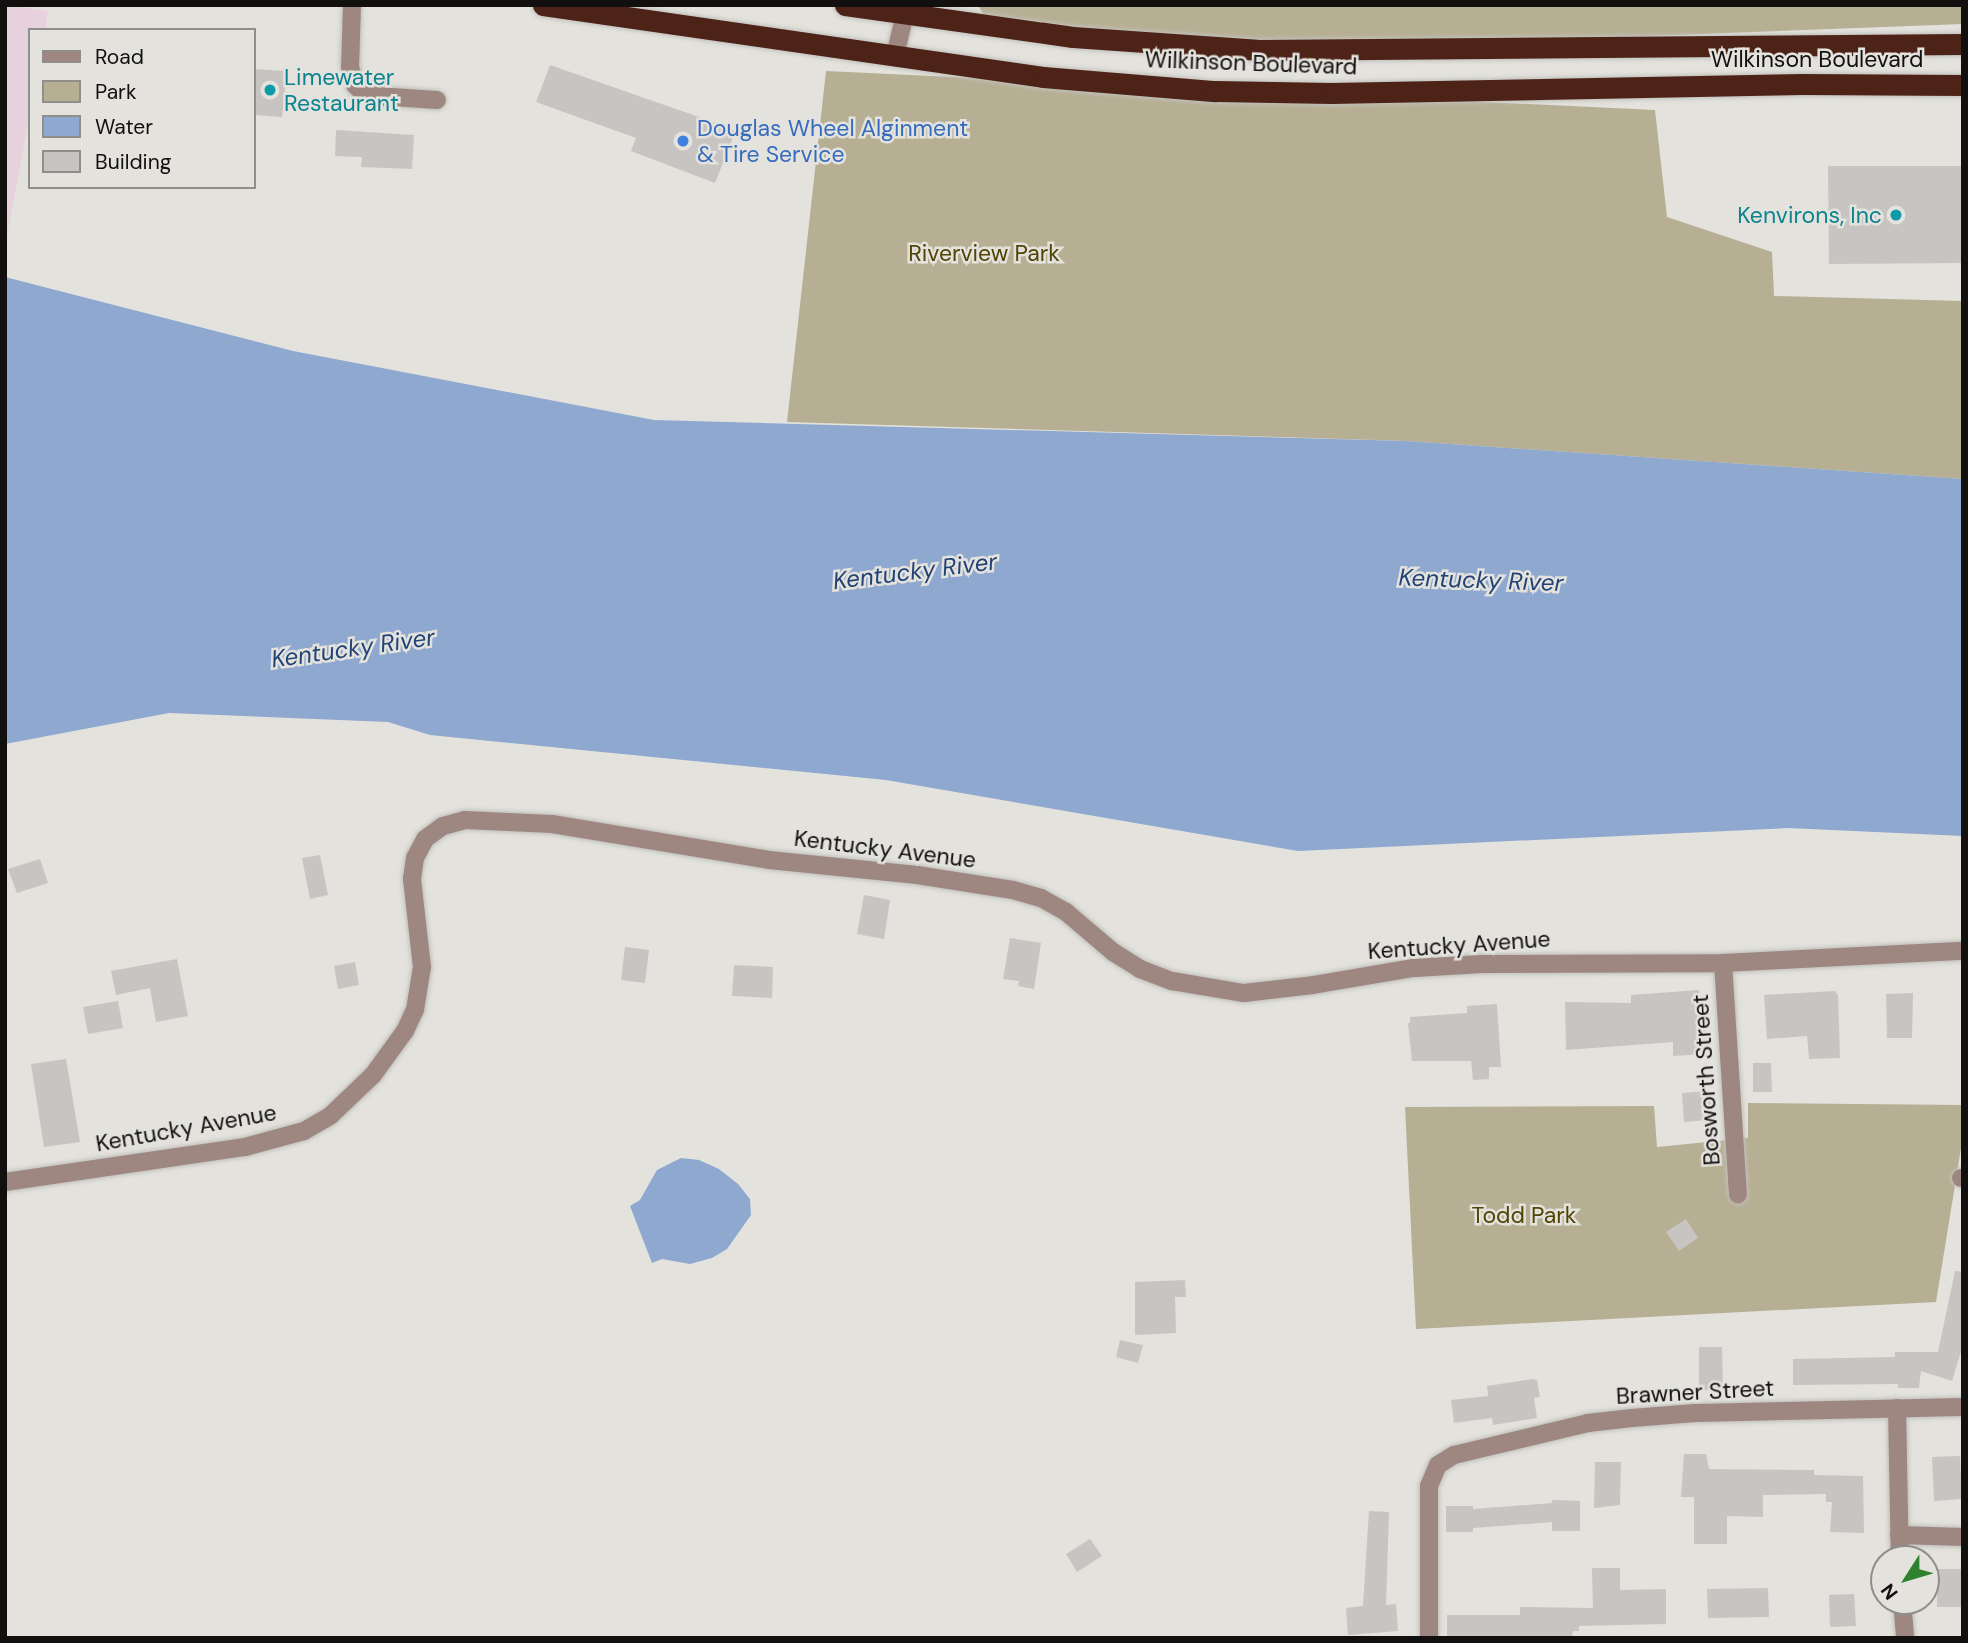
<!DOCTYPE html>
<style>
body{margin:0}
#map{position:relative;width:1968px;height:1643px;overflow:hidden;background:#e3e2dd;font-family:"DM Sans",sans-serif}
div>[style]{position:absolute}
.industrial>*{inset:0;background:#e7d1dd}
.green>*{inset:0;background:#b7af93}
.water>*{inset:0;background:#8ea8d0}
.building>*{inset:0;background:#c8c4c1}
.roads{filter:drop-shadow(0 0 2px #c1c0bc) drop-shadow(0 0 2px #c1c0bc)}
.street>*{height:18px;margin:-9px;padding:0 9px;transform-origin:9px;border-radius:9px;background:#9e8781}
.highway>*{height:21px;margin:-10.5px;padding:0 10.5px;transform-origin:10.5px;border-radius:10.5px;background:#4d2318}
.dots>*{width:19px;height:19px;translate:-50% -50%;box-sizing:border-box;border:4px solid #e3e2dd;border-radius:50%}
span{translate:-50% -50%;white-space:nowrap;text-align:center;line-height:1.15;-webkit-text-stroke:5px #e3e2dd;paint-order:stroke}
.street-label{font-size:23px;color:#11100f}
.culture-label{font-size:23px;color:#0d838f}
.left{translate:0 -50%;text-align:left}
.right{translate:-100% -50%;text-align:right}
.shop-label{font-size:23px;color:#366cbe}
.park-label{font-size:23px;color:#524405}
.water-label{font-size:24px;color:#224376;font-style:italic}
.frame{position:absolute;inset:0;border:7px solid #11100f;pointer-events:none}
.legend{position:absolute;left:28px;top:28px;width:228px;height:161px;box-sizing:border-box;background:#e3e2dd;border:2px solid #8f8e8b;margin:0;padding:9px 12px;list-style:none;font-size:21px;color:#11100f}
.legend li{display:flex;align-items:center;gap:14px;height:35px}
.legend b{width:35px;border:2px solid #8f8e8b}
.north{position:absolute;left:1870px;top:1545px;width:70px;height:70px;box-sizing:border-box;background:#e3e2dd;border:2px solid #8f8e8b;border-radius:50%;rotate:233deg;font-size:19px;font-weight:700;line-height:28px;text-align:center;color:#11100f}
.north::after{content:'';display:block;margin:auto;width:24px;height:32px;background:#2e812d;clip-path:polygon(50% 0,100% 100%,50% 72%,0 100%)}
</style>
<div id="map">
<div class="industrial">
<i style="clip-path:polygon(6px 5px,48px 11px,45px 30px,30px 30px,30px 113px,5px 247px)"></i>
</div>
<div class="green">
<i style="clip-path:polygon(978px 5px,1963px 5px,1963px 24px,1284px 50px,990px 26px)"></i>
<i style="clip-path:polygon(826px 71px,1655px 110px,1667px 217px,1772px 252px,1774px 296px,1963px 301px,1963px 479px,1407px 441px,787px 422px)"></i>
<i style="clip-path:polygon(1748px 1103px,1963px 1105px,1963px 1136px,1936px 1302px,1416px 1329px,1405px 1107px,1654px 1106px,1657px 1147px,1748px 1138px)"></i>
</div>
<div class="water">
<i style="clip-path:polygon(5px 277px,293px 351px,654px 420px,1407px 441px,1963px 479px,1963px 836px,1788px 828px,1298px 851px,886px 780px,430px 735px,388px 722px,169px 713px,5px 744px)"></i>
<i style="clip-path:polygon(681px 1158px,699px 1160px,719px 1169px,738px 1184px,750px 1199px,751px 1215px,727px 1249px,712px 1258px,690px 1264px,662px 1259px,652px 1263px,630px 1206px,640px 1200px,657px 1170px)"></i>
</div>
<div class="building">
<i style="clip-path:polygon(550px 65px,736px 130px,715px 183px,631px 151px,636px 138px,536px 102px)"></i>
<i style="clip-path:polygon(254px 69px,287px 71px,282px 117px,254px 115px)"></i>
<i style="clip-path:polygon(336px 130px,414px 135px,412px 169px,361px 167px,362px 157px,335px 156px)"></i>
<i style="clip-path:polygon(1828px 166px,1963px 166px,1963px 263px,1829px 264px)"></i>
<i style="clip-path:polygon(320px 855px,328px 895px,310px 899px,302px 858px)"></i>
<i style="clip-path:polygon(40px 859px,48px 883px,17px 893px,8px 869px)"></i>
<i style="clip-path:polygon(864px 895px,890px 900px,884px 939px,857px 934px)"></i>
<i style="clip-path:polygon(1010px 938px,1041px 943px,1034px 989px,1018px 986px,1019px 981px,1003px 979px)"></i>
<i style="clip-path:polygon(625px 947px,649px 950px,645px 983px,621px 980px)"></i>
<i style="clip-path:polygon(177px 959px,188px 1016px,156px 1022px,150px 988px,116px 995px,111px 971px)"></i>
<i style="clip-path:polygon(355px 962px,359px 985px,338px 989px,334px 966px)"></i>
<i style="clip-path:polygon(734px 965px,773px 967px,772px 998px,732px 996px)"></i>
<i style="clip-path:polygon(1699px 990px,1700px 1002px,1704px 1002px,1706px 1040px,1703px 1040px,1703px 1054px,1673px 1056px,1673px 1042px,1566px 1050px,1565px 1002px,1631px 1003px,1631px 995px)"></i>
<i style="clip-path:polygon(1835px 991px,1838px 995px,1840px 1058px,1809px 1059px,1807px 1036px,1767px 1039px,1764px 995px)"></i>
<i style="clip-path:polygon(1913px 993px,1912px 1038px,1887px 1038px,1886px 994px)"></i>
<i style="clip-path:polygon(118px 1001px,123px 1028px,88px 1034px,83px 1007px)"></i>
<i style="clip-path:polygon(1497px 1004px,1501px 1067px,1489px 1067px,1489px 1079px,1473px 1080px,1471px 1061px,1412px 1061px,1408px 1023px,1410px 1023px,1410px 1017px,1467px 1013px,1467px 1006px)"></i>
<i style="clip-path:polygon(66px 1059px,80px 1142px,44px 1147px,31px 1064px)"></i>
<i style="clip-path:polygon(1753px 1063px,1771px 1063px,1772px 1092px,1753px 1092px)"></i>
<i style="clip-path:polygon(1707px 1091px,1707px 1097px,1713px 1096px,1714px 1114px,1708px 1115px,1708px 1120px,1684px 1122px,1682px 1093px)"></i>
<i style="clip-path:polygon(1686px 1219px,1698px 1238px,1679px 1251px,1666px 1232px)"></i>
<i style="clip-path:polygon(1955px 1271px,1963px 1272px,1963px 1345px,1952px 1381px,1921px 1371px,1919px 1388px,1898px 1388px,1898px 1384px,1793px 1385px,1793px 1359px,1895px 1357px,1895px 1352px,1938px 1352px)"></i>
<i style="clip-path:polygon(1185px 1280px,1186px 1297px,1175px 1297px,1176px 1333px,1135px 1335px,1135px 1282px)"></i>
<i style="clip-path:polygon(1120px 1340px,1143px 1345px,1138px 1363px,1116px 1357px)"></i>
<i style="clip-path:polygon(1699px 1347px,1722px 1347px,1723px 1390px,1699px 1390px)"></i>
<i style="clip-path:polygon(1532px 1379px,1537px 1380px,1540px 1397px,1534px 1398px,1537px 1418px,1493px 1425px,1492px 1418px,1454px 1423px,1451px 1400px,1488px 1396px,1487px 1386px)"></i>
<i style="clip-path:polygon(1684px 1454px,1706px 1454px,1709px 1469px,1814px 1470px,1814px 1475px,1863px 1476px,1864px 1533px,1830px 1532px,1832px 1502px,1826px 1502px,1826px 1494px,1763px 1495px,1763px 1517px,1727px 1516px,1727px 1544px,1694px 1544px,1694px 1497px,1681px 1497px)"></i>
<i style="clip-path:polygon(1960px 1456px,1962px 1499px,1934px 1501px,1932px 1457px)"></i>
<i style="clip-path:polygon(1595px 1462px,1621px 1462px,1620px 1505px,1594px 1508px)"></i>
<i style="clip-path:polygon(1552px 1500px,1580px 1501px,1580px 1531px,1552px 1531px,1552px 1522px,1473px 1528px,1473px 1532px,1446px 1532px,1446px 1506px,1473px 1506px,1473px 1509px,1552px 1503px)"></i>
<i style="clip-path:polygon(1369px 1511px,1389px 1512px,1386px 1605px,1396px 1604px,1398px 1631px,1348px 1635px,1346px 1608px,1363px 1606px)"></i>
<i style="clip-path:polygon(1090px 1539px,1102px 1556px,1077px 1572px,1066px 1554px)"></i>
<i style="clip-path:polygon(1592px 1568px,1620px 1568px,1620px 1590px,1666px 1589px,1666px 1624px,1579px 1626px,1579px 1631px,1573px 1631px,1572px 1638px,1447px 1638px,1447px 1615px,1520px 1615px,1520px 1607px,1593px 1608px)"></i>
<i style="clip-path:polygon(1937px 1569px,1963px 1569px,1963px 1607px,1937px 1607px)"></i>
<i style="clip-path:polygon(1768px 1588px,1769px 1617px,1708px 1618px,1707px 1589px)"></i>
<i style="clip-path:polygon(1854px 1594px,1856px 1626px,1830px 1627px,1829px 1595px)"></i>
</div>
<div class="roads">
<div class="street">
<i style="left:352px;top:5px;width:62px;rotate:91.8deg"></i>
<i style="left:350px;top:67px;width:19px;rotate:74deg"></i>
<i style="left:355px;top:85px;width:8px;rotate:45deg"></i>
<i style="left:361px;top:91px;width:17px;rotate:17deg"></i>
<i style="left:377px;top:96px;width:60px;rotate:3.8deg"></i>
<i style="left:895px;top:56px;width:52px;rotate:-76.8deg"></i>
<i style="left:1723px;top:963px;width:232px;rotate:86.3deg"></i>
<i style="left:1961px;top:1178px;width:2px"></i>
<i style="left:5px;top:1182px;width:243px;rotate:-8.3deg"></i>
<i style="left:245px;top:1147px;width:61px;rotate:-15.2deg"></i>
<i style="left:304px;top:1131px;width:30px;rotate:-30deg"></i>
<i style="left:330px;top:1116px;width:59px;rotate:-43.6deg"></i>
<i style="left:373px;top:1075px;width:54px;rotate:-54deg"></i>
<i style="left:405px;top:1031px;width:23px;rotate:-65deg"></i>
<i style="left:415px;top:1010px;width:44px;rotate:-80.8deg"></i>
<i style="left:422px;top:967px;width:89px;rotate:-96.5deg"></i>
<i style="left:412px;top:879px;width:21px;rotate:-82deg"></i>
<i style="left:415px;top:858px;width:21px;rotate:-62deg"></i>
<i style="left:425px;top:839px;width:22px;rotate:-36deg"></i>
<i style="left:443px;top:826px;width:23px;rotate:-15deg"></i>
<i style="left:465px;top:820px;width:87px;rotate:2.6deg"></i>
<i style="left:552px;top:824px;width:220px;rotate:9.4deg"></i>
<i style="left:769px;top:860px;width:149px;rotate:5.8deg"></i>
<i style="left:917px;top:875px;width:97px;rotate:8.9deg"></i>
<i style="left:1013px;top:890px;width:29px;rotate:16deg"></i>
<i style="left:1041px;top:898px;width:29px;rotate:29deg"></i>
<i style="left:1066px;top:912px;width:62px;rotate:40.4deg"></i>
<i style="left:1113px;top:952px;width:32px;rotate:32deg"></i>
<i style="left:1140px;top:969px;width:34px;rotate:21deg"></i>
<i style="left:1172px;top:981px;width:73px;rotate:9.5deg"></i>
<i style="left:1244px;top:993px;width:69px;rotate:-6.6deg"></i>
<i style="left:1313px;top:985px;width:102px;rotate:-9.6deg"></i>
<i style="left:1414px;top:968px;width:68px;rotate:-3.4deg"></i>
<i style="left:1482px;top:964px;width:241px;rotate:-0.2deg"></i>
<i style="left:1723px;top:963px;width:240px;rotate:-2.9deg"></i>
<i style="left:1897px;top:1408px;width:151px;rotate:88.9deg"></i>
<i style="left:1899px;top:1535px;width:64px;rotate:1.8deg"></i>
<i style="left:1902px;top:1601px;width:37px;rotate:85deg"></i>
<i style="left:1429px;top:1638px;width:152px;rotate:-90deg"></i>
<i style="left:1429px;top:1486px;width:23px;rotate:-67deg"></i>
<i style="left:1438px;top:1465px;width:19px;rotate:-32deg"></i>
<i style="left:1454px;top:1455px;width:138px;rotate:-13.4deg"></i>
<i style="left:1588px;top:1423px;width:44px;rotate:-6.5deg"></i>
<i style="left:1632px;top:1418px;width:63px;rotate:-4.5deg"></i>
<i style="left:1695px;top:1413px;width:268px;rotate:-1.3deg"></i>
</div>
<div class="highway">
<i style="left:543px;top:5px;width:505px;rotate:8.19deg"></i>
<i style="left:1043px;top:77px;width:173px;rotate:4.7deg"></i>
<i style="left:1215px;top:91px;width:116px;rotate:1deg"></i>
<i style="left:1331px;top:93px;width:471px;rotate:-1.1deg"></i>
<i style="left:1802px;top:84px;width:161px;rotate:0.4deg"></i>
<i style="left:845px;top:5px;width:230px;rotate:8deg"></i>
<i style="left:1073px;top:37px;width:184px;rotate:4deg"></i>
<i style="left:1257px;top:50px;width:706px;rotate:-0.49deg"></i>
</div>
</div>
<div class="dots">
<i style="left:270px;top:90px;background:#0f9aa8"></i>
<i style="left:683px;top:141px;background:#3f7fe0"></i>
<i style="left:1896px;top:215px;background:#0f9aa8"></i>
</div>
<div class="street-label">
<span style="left:1817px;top:59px">Wilkinson Boulevard</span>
<span style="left:1251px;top:63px;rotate:2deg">Wilkinson Boulevard</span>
<span style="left:885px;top:849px;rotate:7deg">Kentucky Avenue</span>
<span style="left:1459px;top:945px;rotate:-4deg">Kentucky Avenue</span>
<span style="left:1706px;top:1080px;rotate:-94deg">Bosworth Street</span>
<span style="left:186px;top:1128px;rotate:-10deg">Kentucky Avenue</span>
<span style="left:1695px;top:1392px;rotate:-3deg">Brawner Street</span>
</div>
<div class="culture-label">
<span class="left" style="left:284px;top:90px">Limewater<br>Restaurant</span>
<span class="right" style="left:1882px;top:215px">Kenvirons, Inc</span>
</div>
<div class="shop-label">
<span class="left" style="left:697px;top:141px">Douglas Wheel Alginment<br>&amp; Tire Service</span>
</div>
<div class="park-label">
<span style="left:984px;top:253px">Riverview Park</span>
<span style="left:1524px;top:1215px">Todd Park</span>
</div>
<div class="water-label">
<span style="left:915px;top:571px;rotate:-7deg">Kentucky River</span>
<span style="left:1481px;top:580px;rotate:2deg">Kentucky River</span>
<span style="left:353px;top:648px;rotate:-8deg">Kentucky River</span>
</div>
<div class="frame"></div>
<ul class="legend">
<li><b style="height:9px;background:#9e8781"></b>Road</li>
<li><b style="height:19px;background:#b7af93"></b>Park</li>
<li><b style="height:19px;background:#8ea8d0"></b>Water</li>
<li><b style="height:19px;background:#c8c4c1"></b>Building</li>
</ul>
<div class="north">N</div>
</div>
